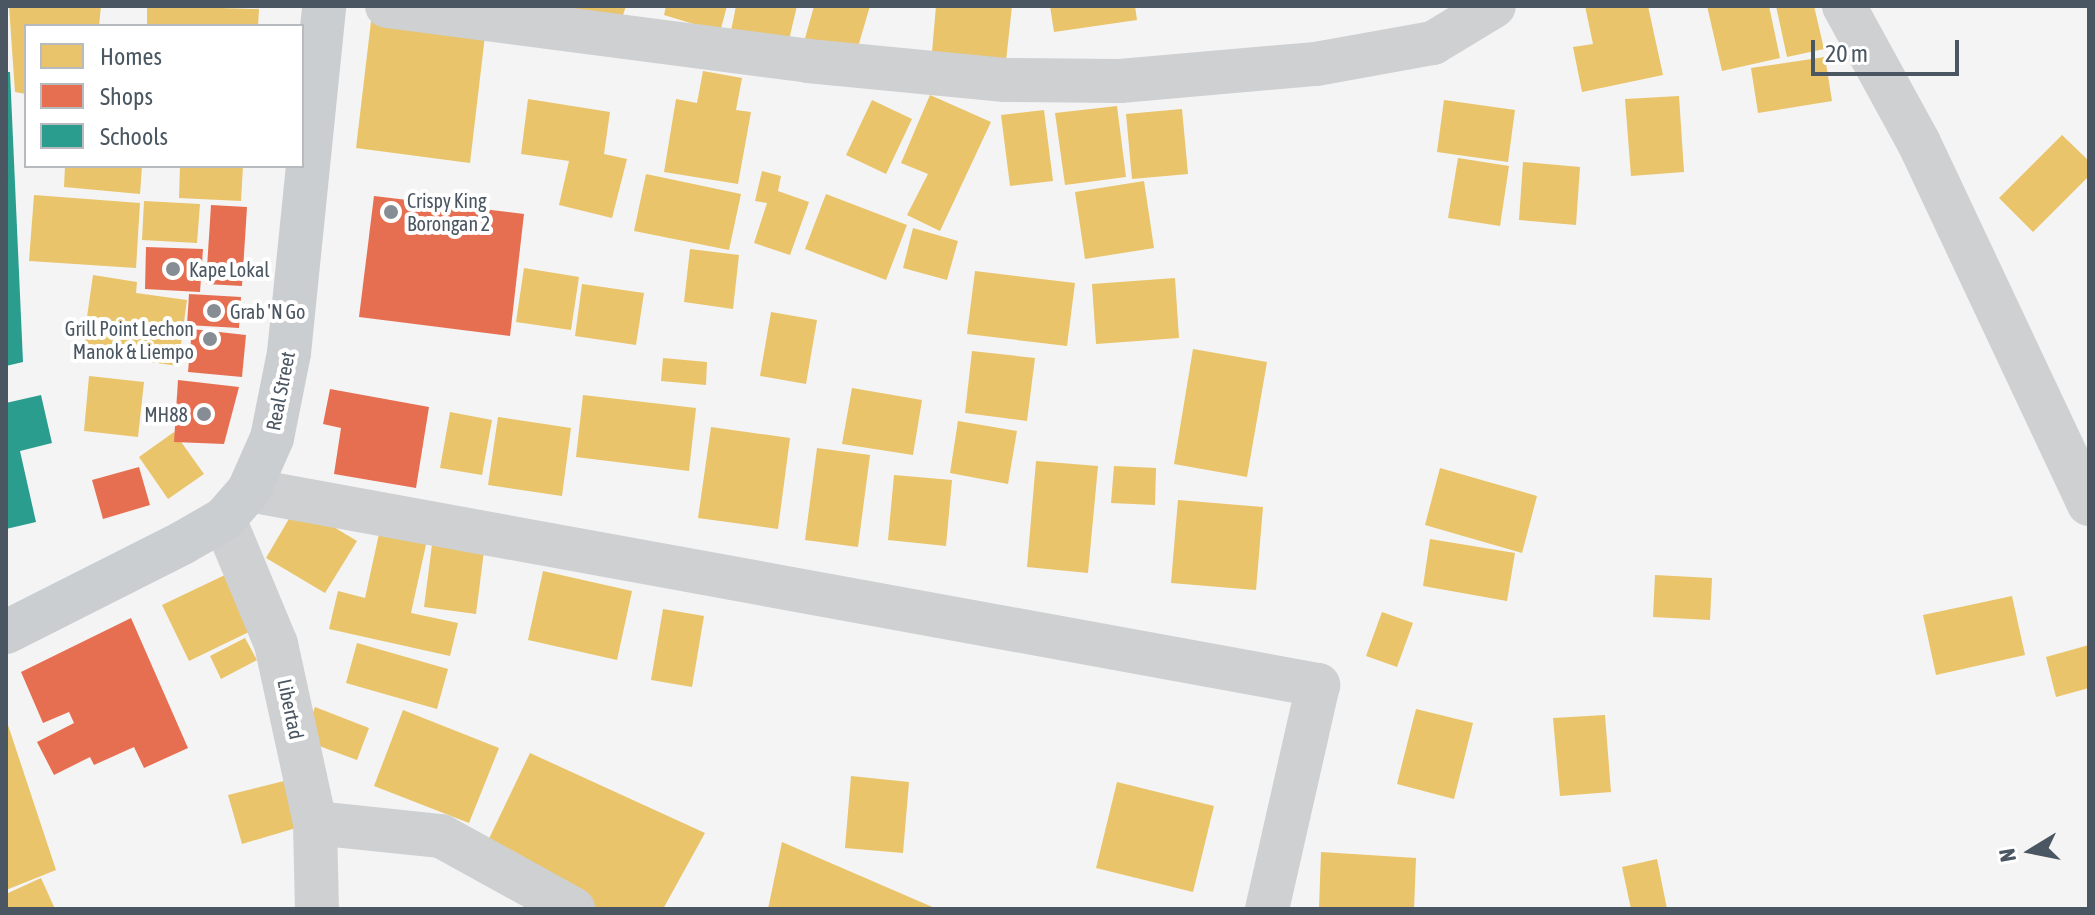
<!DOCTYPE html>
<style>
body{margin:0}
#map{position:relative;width:2095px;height:915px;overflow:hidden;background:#f4f4f4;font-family:"Asap Condensed",sans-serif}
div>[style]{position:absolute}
.homes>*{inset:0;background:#e9c46a}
.shops>*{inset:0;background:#e76f51}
.schools>*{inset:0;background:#2a9d8f}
.minor>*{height:44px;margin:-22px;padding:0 22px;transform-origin:22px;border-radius:22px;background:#ced0d2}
.major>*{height:44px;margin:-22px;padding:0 22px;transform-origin:22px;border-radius:22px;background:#caced1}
.dots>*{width:22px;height:22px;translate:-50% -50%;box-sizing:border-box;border:4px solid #fff;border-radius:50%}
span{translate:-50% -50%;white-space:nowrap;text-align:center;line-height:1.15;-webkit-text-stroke:8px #fff;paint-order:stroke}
.poi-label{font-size:20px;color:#4a5661}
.left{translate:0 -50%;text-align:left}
.right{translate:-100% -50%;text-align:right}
.street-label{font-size:20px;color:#4a5661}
.frame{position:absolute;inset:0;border:8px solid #4a5661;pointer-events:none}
.legend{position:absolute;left:24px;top:24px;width:280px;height:144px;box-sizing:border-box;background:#fff;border:2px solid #b7bbc0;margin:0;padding:10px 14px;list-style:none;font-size:24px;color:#4a5661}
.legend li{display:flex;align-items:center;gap:16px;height:40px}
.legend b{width:40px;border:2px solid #b7bbc0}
.north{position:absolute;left:1991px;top:811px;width:80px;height:80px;-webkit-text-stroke:6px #fff;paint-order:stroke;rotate:260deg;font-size:22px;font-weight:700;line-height:32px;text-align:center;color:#4a5661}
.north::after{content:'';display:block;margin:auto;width:28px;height:36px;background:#4a5661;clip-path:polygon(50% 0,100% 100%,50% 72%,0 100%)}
.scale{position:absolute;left:1811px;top:40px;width:148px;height:36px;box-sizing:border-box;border:4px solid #4a5661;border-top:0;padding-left:10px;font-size:24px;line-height:28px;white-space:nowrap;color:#4a5661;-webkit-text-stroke:6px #fff;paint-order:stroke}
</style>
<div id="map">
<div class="homes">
<i style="clip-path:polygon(9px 6px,101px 6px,99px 26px,26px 26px,26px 94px,15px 92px)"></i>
<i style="clip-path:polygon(147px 6px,259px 9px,258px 26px,147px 26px)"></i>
<i style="clip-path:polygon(563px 6px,626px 6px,620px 24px)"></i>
<i style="clip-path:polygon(666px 6px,727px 6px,720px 32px,664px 15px)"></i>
<i style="clip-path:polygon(736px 6px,797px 6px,788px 44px,731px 31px)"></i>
<i style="clip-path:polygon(814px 6px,870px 6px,855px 57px,804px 42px)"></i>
<i style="clip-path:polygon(936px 6px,1012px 6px,1006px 61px,932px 52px)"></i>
<i style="clip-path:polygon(1050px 6px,1135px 6px,1137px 20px,1054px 32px)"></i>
<i style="clip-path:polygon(1585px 6px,1648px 6px,1663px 75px,1582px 92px,1573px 47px,1593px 44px)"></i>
<i style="clip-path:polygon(1707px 6px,1769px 6px,1780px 58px,1722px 71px)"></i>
<i style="clip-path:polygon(1776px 6px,1814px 6px,1824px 49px,1787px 57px)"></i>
<i style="clip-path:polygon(372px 13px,486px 27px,470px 163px,356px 148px)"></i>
<i style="clip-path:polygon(1825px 57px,1832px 101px,1758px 113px,1751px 68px)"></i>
<i style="clip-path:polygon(703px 71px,742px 78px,736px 110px,751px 112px,738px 184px,664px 172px,676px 99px,697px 103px)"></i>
<i style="clip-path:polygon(930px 95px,991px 122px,940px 231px,907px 215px,928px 174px,901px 163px)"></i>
<i style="clip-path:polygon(1679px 96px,1684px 172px,1631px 176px,1625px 99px)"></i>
<i style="clip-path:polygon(528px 99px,610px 112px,604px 154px,627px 159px,612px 218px,559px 205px,569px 161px,521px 154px)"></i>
<i style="clip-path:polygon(872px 100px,912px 119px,886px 174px,846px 155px)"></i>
<i style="clip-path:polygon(1444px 100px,1515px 110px,1508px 162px,1437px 152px)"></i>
<i style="clip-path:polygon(1117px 106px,1126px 177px,1065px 185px,1055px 113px)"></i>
<i style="clip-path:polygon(1182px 109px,1188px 174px,1132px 179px,1126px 114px)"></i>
<i style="clip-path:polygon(1044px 110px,1053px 181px,1010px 186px,1001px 115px)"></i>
<i style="clip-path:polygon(2062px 135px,2089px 161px,2089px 176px,2033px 232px,1999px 198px)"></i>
<i style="clip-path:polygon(1458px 158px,1509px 166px,1500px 226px,1448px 218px)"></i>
<i style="clip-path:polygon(1523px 162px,1580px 167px,1576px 225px,1519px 220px)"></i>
<i style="clip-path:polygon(65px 166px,142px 166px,140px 194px,64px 187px)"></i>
<i style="clip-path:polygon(180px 166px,243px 166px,241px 201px,179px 198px)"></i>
<i style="clip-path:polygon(762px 171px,781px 176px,778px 191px,809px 202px,790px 255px,754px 243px,767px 203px,755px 201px)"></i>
<i style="clip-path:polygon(646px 174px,741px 194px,729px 250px,634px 231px)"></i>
<i style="clip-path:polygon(1144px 181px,1154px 248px,1085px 259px,1075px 192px)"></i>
<i style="clip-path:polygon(826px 194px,907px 225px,886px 280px,805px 249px)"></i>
<i style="clip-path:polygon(34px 195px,140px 203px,136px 268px,29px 261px)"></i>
<i style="clip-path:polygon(144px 201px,200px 204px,197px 243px,142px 240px)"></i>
<i style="clip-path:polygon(913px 228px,958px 241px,947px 280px,903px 268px)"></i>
<i style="clip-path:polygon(690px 249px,739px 255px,733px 309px,684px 302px)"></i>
<i style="clip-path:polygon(524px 268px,579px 277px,571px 330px,516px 322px)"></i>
<i style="clip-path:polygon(975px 271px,1075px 283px,1067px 346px,967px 334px)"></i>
<i style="clip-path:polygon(93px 275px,137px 282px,136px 293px,187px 300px,178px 366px,82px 352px)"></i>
<i style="clip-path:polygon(1175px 278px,1179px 338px,1096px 344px,1092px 284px)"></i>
<i style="clip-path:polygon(582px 284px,644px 293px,636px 345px,575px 336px)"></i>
<i style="clip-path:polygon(771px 312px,817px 320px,806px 384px,760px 376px)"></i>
<i style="clip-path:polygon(1193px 349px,1267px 362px,1247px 477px,1174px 464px)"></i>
<i style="clip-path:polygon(972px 351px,1035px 358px,1027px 421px,965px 413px)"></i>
<i style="clip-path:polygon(663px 358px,707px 362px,706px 385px,661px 381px)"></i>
<i style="clip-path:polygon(89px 376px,144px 382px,138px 437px,84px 431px)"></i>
<i style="clip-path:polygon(852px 388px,922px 400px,913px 455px,842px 444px)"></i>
<i style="clip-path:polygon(583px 395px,696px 408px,689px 471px,576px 457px)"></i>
<i style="clip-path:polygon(450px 412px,492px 420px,482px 475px,440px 468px)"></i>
<i style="clip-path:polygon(498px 417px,571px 428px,562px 496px,488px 485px)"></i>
<i style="clip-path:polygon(958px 421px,1017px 431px,1008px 484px,950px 473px)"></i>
<i style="clip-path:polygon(711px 427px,790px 438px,778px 529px,698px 518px)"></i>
<i style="clip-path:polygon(174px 432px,204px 474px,168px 499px,139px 457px)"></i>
<i style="clip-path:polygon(817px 448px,870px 455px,858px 547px,805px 540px)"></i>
<i style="clip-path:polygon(1036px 461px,1098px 466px,1088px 573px,1027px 567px)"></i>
<i style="clip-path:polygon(1114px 466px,1156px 468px,1155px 505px,1111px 503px)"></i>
<i style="clip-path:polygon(1440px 468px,1537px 496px,1522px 553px,1425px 525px)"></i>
<i style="clip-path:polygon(894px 475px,952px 480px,946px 546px,888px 540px)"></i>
<i style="clip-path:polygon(1178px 500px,1263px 507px,1256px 590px,1171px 583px)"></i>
<i style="clip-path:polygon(297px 505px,357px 541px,325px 593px,266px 558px)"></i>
<i style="clip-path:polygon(382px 520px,429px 531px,411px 613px,458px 623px,450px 656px,329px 629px,338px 591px,365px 598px)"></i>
<i style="clip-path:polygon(433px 537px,485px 543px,476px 614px,424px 607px)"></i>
<i style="clip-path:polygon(1430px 539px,1515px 553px,1507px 601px,1423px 586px)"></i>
<i style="clip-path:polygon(543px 571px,632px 591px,617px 660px,528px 640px)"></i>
<i style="clip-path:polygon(227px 574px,255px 629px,189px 661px,162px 605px)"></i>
<i style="clip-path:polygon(1655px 575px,1712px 578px,1710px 620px,1653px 617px)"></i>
<i style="clip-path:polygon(2012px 596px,2025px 655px,1936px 675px,1923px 615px)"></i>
<i style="clip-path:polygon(663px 609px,704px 616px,692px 687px,651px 680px)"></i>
<i style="clip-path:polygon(1382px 612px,1413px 623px,1397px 667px,1366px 656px)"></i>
<i style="clip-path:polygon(245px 638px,257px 660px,221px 679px,210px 656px)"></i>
<i style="clip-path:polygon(357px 643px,448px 669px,437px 709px,346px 683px)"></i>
<i style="clip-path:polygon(2089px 645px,2089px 688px,2056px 697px,2046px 657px)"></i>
<i style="clip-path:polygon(315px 707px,369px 728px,357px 760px,303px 740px)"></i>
<i style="clip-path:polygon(1416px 709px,1473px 723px,1454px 799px,1397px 784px)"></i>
<i style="clip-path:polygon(403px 710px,499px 748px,469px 823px,374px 786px)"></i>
<i style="clip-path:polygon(1605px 715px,1611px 792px,1560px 796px,1553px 718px)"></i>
<i style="clip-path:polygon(6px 719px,56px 870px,6px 890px)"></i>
<i style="clip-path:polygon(530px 753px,705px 833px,663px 909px,585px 909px,484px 849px)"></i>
<i style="clip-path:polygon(851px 776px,909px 782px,903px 853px,845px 848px)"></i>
<i style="clip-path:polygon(284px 781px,296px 828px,242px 844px,228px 795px)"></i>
<i style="clip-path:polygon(1117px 782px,1214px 806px,1193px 892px,1096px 868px)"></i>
<i style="clip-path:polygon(782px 842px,937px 909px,768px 909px)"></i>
<i style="clip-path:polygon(1321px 852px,1416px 858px,1414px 909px,1319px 909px)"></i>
<i style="clip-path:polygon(1657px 859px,1667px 909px,1631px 909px,1622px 867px)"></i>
<i style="clip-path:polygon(41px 878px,55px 909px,6px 909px,6px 894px)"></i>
</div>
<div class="shops">
<i style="clip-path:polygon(374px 196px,524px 214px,510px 336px,359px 317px)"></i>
<i style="clip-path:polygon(211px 205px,247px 207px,242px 286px,206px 284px)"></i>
<i style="clip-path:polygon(146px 247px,203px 249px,200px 292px,145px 289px)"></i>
<i style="clip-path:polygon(189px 294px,241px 297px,239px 328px,187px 325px)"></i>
<i style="clip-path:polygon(192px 329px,246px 335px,242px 377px,188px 372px)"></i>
<i style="clip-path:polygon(178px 380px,239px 387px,224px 444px,174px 442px)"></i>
<i style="clip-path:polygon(330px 389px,429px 407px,416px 488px,334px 474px,341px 428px,323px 424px)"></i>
<i style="clip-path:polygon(139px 467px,150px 505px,103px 519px,92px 480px)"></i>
<i style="clip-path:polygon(131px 618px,188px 748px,144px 768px,134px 747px,94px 765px,90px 757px,54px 775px,37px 742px,74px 723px,69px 712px,43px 723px,21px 672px)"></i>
</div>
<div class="schools">
<i style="clip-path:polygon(6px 72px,10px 72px,23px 362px,6px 366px)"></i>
<i style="clip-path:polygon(41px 395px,52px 443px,20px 451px,36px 522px,6px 529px,6px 403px)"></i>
</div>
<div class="minor">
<i style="left:387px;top:6px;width:425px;rotate:7.4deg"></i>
<i style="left:808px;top:61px;width:198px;rotate:5.5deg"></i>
<i style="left:1005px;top:80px;width:115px;rotate:0.5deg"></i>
<i style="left:1120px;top:81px;width:197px;rotate:-5deg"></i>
<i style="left:1316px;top:64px;width:119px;rotate:-10.2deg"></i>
<i style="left:1433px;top:43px;width:71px;rotate:-31.2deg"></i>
<i style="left:1844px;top:6px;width:156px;rotate:61.3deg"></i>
<i style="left:1919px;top:143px;width:399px;rotate:64.8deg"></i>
<i style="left:249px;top:490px;width:1087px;rotate:10.34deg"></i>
<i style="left:1318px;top:685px;width:230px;rotate:102.8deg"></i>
<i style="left:224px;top:519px;width:135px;rotate:67.4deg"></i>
<i style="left:276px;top:644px;width:183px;rotate:77.7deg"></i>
<i style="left:315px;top:823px;width:86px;rotate:88.7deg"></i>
<i style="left:315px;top:823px;width:127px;rotate:5.9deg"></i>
<i style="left:441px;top:836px;width:151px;rotate:28.9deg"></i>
</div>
<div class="major">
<i style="left:6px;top:632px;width:199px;rotate:-26.8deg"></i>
<i style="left:184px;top:542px;width:46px;rotate:-29.9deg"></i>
<i style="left:224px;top:519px;width:38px;rotate:-49deg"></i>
<i style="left:249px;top:490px;width:57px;rotate:-66.1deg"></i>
<i style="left:272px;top:438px;width:87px;rotate:-78.7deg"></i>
<i style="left:289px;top:353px;width:349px;rotate:-84.2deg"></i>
</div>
<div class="dots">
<i style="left:391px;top:212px;background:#868d94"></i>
<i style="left:173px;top:269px;background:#868d94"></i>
<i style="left:214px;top:311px;background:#868d94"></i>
<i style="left:210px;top:339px;background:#868d94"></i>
<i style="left:204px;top:414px;background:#868d94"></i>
</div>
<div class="poi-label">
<span class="left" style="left:407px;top:212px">Crispy King<br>Borongan 2</span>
<span class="left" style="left:189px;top:269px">Kape Lokal</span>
<span class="left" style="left:230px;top:311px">Grab 'N Go</span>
<span class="right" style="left:194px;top:340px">Grill Point Lechon<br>Manok &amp; Liempo</span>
<span class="right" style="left:188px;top:414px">MH88</span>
</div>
<div class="street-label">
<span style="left:280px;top:391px;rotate:-79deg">Real Street</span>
<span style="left:291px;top:709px;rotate:78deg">Libertad</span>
</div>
<div class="frame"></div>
<ul class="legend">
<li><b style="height:22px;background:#e9c46a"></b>Homes</li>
<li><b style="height:22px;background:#e76f51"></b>Shops</li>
<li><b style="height:22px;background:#2a9d8f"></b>Schools</li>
</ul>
<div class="north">N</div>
<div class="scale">20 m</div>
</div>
